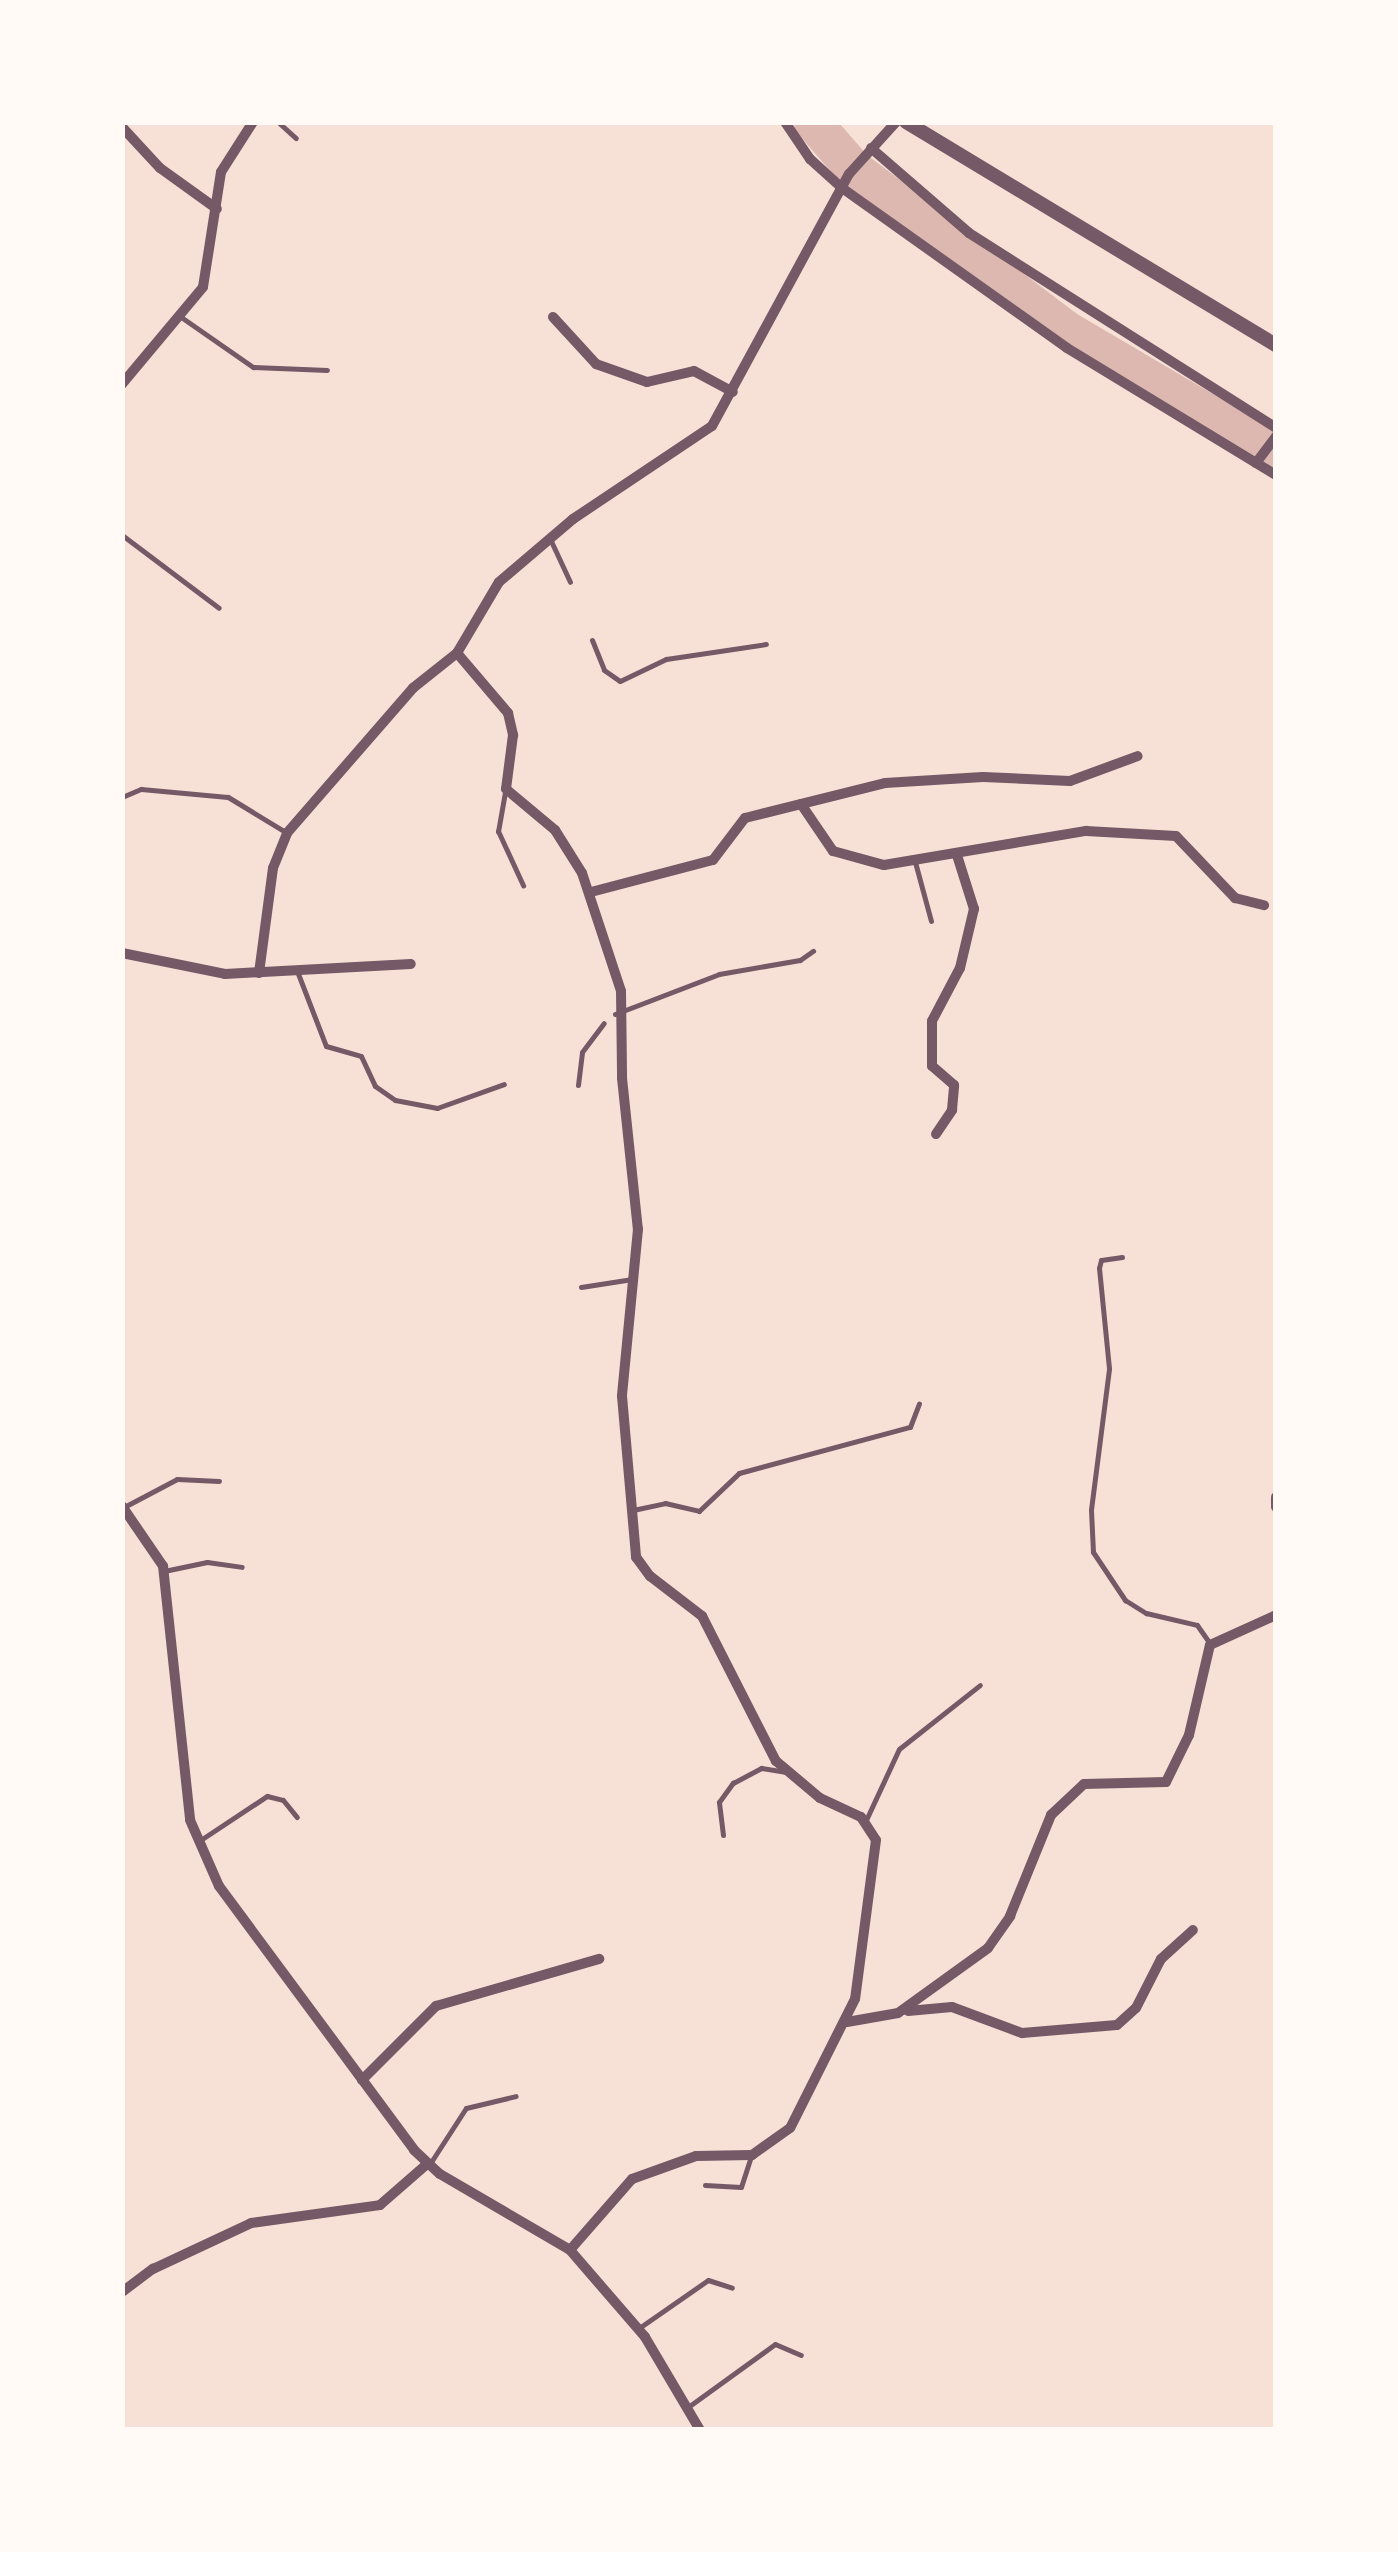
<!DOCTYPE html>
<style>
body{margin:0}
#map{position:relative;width:1398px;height:2552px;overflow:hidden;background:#f7e1d7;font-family:"Fira Sans Condensed",sans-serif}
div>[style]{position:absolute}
.river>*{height:38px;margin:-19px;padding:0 19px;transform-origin:19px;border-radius:19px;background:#dcb8b0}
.service>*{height:5px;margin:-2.5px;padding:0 2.5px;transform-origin:2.5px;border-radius:2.5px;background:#755966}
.minor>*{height:10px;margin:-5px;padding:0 5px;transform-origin:5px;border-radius:5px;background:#755966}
.tertiary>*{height:14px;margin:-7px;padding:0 7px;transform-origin:7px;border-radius:7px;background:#755966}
span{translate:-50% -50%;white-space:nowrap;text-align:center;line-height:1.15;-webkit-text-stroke:10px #fffaf5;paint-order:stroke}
.frame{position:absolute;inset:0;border:125px solid #fffaf5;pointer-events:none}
</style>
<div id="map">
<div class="river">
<i style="left:813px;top:122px;width:62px;rotate:48.9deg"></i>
<i style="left:854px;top:169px;width:267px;rotate:37.1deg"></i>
<i style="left:1067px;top:330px;width:243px;rotate:30.5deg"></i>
</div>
<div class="service">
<i style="left:278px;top:122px;width:24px;rotate:42deg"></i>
<i style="left:181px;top:317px;width:88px;rotate:34.8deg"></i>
<i style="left:253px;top:367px;width:74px;rotate:2.3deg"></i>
<i style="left:122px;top:535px;width:121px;rotate:37deg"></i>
<i style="left:551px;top:541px;width:45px;rotate:65.1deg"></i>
<i style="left:592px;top:640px;width:32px;rotate:68deg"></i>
<i style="left:604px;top:670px;width:19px;rotate:35deg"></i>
<i style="left:620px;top:681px;width:51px;rotate:-25.6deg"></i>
<i style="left:666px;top:659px;width:101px;rotate:-8.5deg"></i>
<i style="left:505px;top:792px;width:40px;rotate:100deg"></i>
<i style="left:498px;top:831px;width:60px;rotate:65.2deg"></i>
<i style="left:122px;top:797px;width:21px;rotate:-23deg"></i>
<i style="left:141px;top:789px;width:87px;rotate:5.3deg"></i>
<i style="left:228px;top:797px;width:69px;rotate:31.4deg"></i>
<i style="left:915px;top:862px;width:61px;rotate:74.8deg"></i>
<i style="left:297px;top:971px;width:80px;rotate:68.9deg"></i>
<i style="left:326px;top:1046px;width:36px;rotate:16deg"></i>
<i style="left:361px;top:1056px;width:33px;rotate:65deg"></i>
<i style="left:375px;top:1086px;width:24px;rotate:35deg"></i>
<i style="left:395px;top:1100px;width:43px;rotate:10.8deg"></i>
<i style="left:437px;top:1108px;width:71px;rotate:-19.7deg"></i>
<i style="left:615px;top:1014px;width:111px;rotate:-21deg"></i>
<i style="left:719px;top:974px;width:82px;rotate:-9.8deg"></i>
<i style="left:800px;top:960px;width:16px;rotate:-35deg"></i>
<i style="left:578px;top:1085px;width:33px;rotate:-83deg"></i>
<i style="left:582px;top:1052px;width:36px;rotate:-53deg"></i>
<i style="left:1122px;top:1257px;width:21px;rotate:172deg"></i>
<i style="left:1101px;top:1260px;width:8px;rotate:104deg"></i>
<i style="left:1099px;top:1268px;width:101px;rotate:84.3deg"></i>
<i style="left:1109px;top:1369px;width:142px;rotate:97.3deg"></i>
<i style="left:1091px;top:1510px;width:42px;rotate:87.3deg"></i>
<i style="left:1093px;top:1552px;width:58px;rotate:56.3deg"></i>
<i style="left:1125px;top:1600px;width:25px;rotate:32deg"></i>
<i style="left:1146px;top:1613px;width:52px;rotate:13.2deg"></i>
<i style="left:1197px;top:1625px;width:21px;rotate:55deg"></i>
<i style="left:581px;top:1287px;width:52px;rotate:-8.9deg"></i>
<i style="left:124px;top:1507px;width:60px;rotate:-27.8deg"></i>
<i style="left:177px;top:1479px;width:42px;rotate:2.7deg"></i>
<i style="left:633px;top:1510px;width:33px;rotate:-12deg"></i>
<i style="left:665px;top:1503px;width:35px;rotate:13deg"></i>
<i style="left:699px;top:1511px;width:55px;rotate:-43.5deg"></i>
<i style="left:739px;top:1473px;width:177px;rotate:-15.1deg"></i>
<i style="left:910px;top:1427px;width:25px;rotate:-69deg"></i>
<i style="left:164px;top:1571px;width:44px;rotate:-11.8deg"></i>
<i style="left:207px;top:1562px;width:35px;rotate:8deg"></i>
<i style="left:866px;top:1820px;width:78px;rotate:-65.1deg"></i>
<i style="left:899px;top:1749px;width:103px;rotate:-38.3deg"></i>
<i style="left:723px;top:1835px;width:33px;rotate:-97deg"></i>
<i style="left:719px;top:1802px;width:24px;rotate:-54deg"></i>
<i style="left:733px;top:1783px;width:32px;rotate:-28deg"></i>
<i style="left:761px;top:1768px;width:24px;rotate:9deg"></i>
<i style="left:202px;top:1839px;width:78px;rotate:-33.5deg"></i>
<i style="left:267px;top:1796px;width:16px;rotate:14deg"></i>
<i style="left:283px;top:1800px;width:22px;rotate:51deg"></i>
<i style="left:431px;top:2162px;width:64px;rotate:-57.1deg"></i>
<i style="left:466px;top:2108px;width:51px;rotate:-13.5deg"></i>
<i style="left:705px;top:2185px;width:36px;rotate:3deg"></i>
<i style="left:741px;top:2187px;width:32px;rotate:-72deg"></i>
<i style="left:639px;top:2328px;width:84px;rotate:-34.8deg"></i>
<i style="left:708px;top:2280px;width:25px;rotate:18deg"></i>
<i style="left:688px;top:2407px;width:107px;rotate:-35.9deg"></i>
<i style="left:775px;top:2344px;width:28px;rotate:23deg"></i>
</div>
<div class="minor">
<i style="left:785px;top:122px;width:45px;rotate:56deg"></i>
<i style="left:810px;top:159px;width:43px;rotate:42.2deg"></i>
<i style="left:842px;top:188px;width:276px;rotate:35.4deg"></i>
<i style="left:1067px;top:348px;width:245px;rotate:31.3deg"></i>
<i style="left:122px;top:127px;width:56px;rotate:47.2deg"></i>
<i style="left:160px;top:168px;width:70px;rotate:35.7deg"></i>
<i style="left:871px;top:148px;width:130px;rotate:40.9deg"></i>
<i style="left:969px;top:233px;width:364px;rotate:32.4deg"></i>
<i style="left:553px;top:317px;width:64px;rotate:47.5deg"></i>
<i style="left:596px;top:364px;width:54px;rotate:19.4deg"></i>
<i style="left:647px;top:382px;width:48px;rotate:-13.2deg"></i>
<i style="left:694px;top:371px;width:44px;rotate:28.3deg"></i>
<i style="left:122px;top:384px;width:126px;rotate:-50.1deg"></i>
<i style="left:203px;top:287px;width:116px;rotate:-81.1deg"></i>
<i style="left:221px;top:172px;width:59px;rotate:-57.4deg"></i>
<i style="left:1256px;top:463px;width:34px;rotate:-53deg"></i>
<i style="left:457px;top:653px;width:79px;rotate:49.6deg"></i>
<i style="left:508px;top:713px;width:23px;rotate:77deg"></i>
<i style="left:513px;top:735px;width:54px;rotate:97.4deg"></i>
<i style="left:506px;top:789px;width:64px;rotate:39.9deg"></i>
<i style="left:555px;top:830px;width:51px;rotate:57.9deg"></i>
<i style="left:582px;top:873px;width:124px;rotate:71.7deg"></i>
<i style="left:621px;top:991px;width:87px;rotate:89.3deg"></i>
<i style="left:622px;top:1078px;width:152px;rotate:84deg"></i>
<i style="left:638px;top:1229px;width:168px;rotate:95.5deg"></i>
<i style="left:622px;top:1396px;width:162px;rotate:85deg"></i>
<i style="left:636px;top:1557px;width:24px;rotate:54deg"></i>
<i style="left:650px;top:1576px;width:66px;rotate:37.6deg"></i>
<i style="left:702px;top:1616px;width:163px;rotate:63deg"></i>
<i style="left:776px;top:1761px;width:57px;rotate:40.1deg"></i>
<i style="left:820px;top:1798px;width:45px;rotate:24.9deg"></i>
<i style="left:861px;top:1817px;width:27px;rotate:57deg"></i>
<i style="left:876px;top:1840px;width:160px;rotate:97.5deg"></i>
<i style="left:855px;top:1999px;width:144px;rotate:116.7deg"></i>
<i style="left:790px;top:2128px;width:47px;rotate:144.6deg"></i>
<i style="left:752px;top:2155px;width:56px;rotate:179deg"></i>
<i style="left:696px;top:2156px;width:68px;rotate:160.2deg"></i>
<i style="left:632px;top:2179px;width:94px;rotate:131.1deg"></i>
<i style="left:801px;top:804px;width:57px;rotate:55.8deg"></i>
<i style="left:833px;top:851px;width:53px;rotate:15.4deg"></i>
<i style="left:884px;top:865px;width:205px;rotate:-9.6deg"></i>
<i style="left:1086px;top:831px;width:90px;rotate:3.2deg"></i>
<i style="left:1176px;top:836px;width:86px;rotate:46.4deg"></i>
<i style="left:1235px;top:898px;width:30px;rotate:14deg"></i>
<i style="left:591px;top:892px;width:126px;rotate:-14.7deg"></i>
<i style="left:713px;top:860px;width:53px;rotate:-52.7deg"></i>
<i style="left:745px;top:818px;width:144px;rotate:-14deg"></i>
<i style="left:885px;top:783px;width:98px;rotate:-3.5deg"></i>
<i style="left:983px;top:777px;width:87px;rotate:2.6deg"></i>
<i style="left:1070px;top:781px;width:72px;rotate:-20.2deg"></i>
<i style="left:122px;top:953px;width:105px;rotate:11.5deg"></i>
<i style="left:225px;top:974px;width:186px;rotate:-3.1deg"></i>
<i style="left:259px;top:973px;width:106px;rotate:-82.4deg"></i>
<i style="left:273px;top:868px;width:38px;rotate:-68deg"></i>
<i style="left:287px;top:833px;width:192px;rotate:-49deg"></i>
<i style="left:413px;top:688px;width:56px;rotate:-38.5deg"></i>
<i style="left:457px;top:653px;width:82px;rotate:-59.4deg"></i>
<i style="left:499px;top:582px;width:97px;rotate:-40.4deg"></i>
<i style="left:573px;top:519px;width:167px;rotate:-33.8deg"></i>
<i style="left:712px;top:426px;width:287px;rotate:-61.5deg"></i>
<i style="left:849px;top:174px;width:70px;rotate:-47.9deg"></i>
<i style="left:936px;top:1134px;width:29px;rotate:-56deg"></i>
<i style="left:952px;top:1110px;width:25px;rotate:-85deg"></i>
<i style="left:954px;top:1085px;width:29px;rotate:-139deg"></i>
<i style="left:932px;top:1066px;width:45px;rotate:-90deg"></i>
<i style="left:932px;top:1021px;width:60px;rotate:-62.2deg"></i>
<i style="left:960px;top:968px;width:61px;rotate:-76.7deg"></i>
<i style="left:974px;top:909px;width:57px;rotate:-107.5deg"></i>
<i style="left:1276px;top:1497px;width:10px;rotate:90deg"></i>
<i style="left:122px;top:1506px;width:73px;rotate:55.7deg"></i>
<i style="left:163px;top:1566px;width:255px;rotate:83.9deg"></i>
<i style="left:190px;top:1820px;width:72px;rotate:66.3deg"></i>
<i style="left:219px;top:1886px;width:328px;rotate:53.5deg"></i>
<i style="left:414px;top:2150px;width:35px;rotate:43deg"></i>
<i style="left:440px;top:2174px;width:151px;rotate:30.3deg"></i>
<i style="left:570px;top:2250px;width:115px;rotate:49.2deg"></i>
<i style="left:645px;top:2337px;width:108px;rotate:59.4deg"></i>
<i style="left:908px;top:2011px;width:44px;rotate:-5.2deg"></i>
<i style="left:952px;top:2007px;width:75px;rotate:20.4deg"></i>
<i style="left:1022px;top:2033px;width:95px;rotate:-4.8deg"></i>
<i style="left:1117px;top:2025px;width:25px;rotate:-42deg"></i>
<i style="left:1136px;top:2008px;width:55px;rotate:-63deg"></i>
<i style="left:1161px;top:1959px;width:43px;rotate:-42.2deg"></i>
<i style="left:847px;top:2022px;width:52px;rotate:-10deg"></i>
<i style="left:898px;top:2013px;width:111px;rotate:-35.8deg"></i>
<i style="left:988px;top:1948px;width:39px;rotate:-55deg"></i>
<i style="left:1010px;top:1916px;width:109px;rotate:-67.9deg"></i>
<i style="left:1051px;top:1815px;width:45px;rotate:-43.2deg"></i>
<i style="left:1084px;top:1784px;width:82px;rotate:-1.4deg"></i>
<i style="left:1166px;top:1782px;width:52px;rotate:-63.9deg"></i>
<i style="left:1189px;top:1735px;width:92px;rotate:-76.9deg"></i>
<i style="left:1210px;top:1645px;width:72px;rotate:-24.4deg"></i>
<i style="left:362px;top:2080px;width:105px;rotate:-45deg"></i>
<i style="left:436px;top:2006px;width:170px;rotate:-16.1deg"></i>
<i style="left:122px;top:2292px;width:39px;rotate:-37deg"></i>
<i style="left:153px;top:2269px;width:108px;rotate:-25.1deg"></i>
<i style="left:251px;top:2223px;width:130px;rotate:-7.9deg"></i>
<i style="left:380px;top:2205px;width:62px;rotate:-41.1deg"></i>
</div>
<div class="tertiary">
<i style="left:906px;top:122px;width:432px;rotate:31.1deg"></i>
</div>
<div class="frame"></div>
</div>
